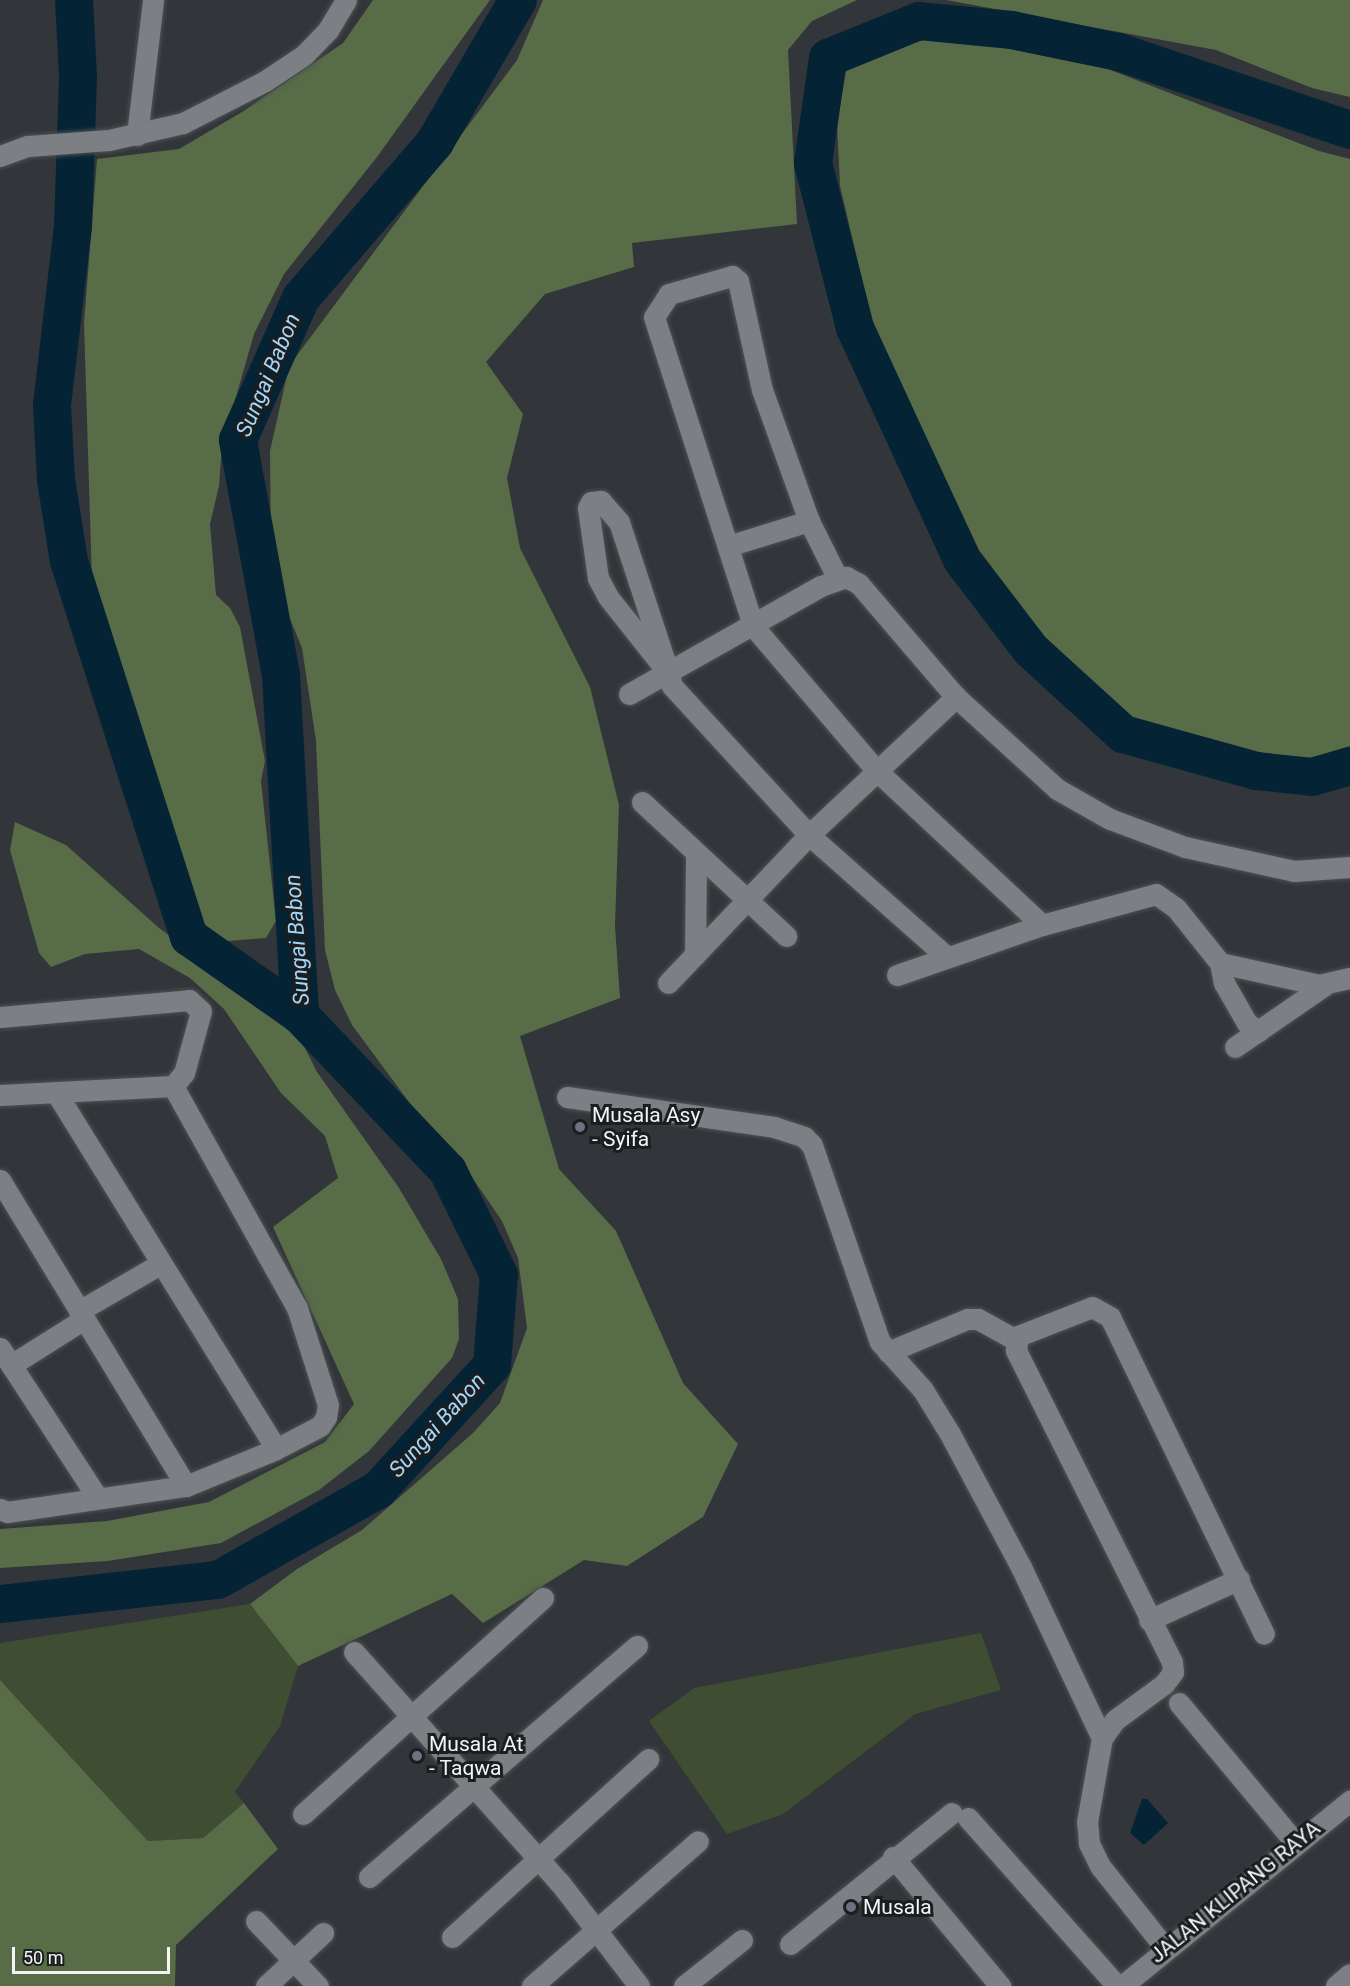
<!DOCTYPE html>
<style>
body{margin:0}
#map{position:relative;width:1350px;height:1986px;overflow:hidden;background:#323539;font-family:Roboto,sans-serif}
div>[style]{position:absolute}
.green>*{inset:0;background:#3f4e33}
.forest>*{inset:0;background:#586c47}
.water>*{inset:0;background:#042435}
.river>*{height:38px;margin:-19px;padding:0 19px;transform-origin:19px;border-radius:19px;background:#042435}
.roads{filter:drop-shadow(0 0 2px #4e5153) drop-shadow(0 0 2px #4e5153)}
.street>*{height:21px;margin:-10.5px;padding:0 10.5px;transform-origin:10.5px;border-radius:10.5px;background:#7c7f83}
.dots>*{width:16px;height:16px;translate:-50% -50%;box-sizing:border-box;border:3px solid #1b1d1e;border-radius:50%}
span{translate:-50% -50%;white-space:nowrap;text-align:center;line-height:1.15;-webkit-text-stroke:6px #1b1d1e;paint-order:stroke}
.poi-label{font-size:21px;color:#f2f4f6}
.left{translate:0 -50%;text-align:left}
.street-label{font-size:21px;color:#f2f4f6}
.water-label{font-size:22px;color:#a2d7fa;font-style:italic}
.scale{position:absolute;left:12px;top:1947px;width:158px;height:27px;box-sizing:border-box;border:3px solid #f2f4f6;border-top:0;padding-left:8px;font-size:18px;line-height:21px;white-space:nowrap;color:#f2f4f6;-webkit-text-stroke:4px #1b1d1e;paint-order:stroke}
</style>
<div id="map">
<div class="green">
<i style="clip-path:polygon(250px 1604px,298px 1666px,280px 1726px,235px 1792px,244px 1803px,203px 1838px,148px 1841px,0 1680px,0 1643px)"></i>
<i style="clip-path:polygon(981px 1633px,1001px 1690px,915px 1714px,783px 1814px,727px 1834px,649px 1721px,694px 1688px)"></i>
</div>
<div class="forest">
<i style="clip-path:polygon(373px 0,490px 0,377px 157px,284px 274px,254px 334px,222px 446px,219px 486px,210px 524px,216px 595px,230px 608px,240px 627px,265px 761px,261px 781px,276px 921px,266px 938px,228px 941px,198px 920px,177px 876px,159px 787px,92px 582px,84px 323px,97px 159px,179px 149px,242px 112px,343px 43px)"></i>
<i style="clip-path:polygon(543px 0,857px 0,812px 21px,788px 50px,797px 224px,632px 243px,634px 267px,545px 294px,486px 362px,523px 414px,507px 478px,520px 548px,590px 687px,619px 805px,615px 926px,620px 998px,520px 1036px,559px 1169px,616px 1231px,683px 1383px,738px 1444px,703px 1517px,627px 1566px,584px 1560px,483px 1623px,452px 1594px,298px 1666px,250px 1604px,297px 1569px,362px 1530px,473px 1433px,500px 1403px,527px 1328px,518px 1258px,502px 1221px,467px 1170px,423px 1121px,352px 1025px,335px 990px,325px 950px,316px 741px,302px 648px,271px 572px,270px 451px,289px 366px,517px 60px)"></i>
<i style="clip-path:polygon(946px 0,1350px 0,1350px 97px,1312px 88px,1216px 50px)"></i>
<i style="clip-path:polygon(947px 36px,1108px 69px,1319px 151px,1350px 159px,1350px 746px,1310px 758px,1259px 753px,1133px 717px,1045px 637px,979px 550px,872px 322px,840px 186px,837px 124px,849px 53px)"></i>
<i style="clip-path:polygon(15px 822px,66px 845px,158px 927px,299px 1036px,317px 1072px,399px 1188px,441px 1259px,458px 1299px,459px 1339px,452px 1358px,369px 1451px,319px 1490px,221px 1543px,108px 1561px,0 1568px,0 1529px,107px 1521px,209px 1502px,325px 1442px,354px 1404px,273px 1227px,338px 1178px,325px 1136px,281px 1093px,224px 1009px,190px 978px,139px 949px,85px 954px,51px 967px,39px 953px,10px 850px)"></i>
<i style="clip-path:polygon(0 1680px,148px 1841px,203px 1838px,244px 1803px,278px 1849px,176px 1945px,175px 1986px,0 1986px)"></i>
</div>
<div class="water">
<i style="clip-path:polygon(1142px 1799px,1147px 1799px,1168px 1823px,1144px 1845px,1130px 1833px)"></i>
</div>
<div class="river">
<i style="left:74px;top:0;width:77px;rotate:87deg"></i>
<i style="left:78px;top:77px;width:149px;rotate:91.9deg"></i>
<i style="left:73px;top:226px;width:181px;rotate:96.7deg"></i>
<i style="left:52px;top:406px;width:74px;rotate:86.9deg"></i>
<i style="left:56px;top:480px;width:82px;rotate:80.9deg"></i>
<i style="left:69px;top:561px;width:395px;rotate:72.3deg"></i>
<i style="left:189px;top:937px;width:136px;rotate:35.1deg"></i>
<i style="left:1350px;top:130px;width:245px;rotate:-161.4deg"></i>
<i style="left:1118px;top:52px;width:108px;rotate:-168.3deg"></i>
<i style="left:1012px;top:30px;width:93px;rotate:-174.5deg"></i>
<i style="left:919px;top:21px;width:98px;rotate:157.9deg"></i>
<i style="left:828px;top:58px;width:106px;rotate:98.1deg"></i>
<i style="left:813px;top:163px;width:170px;rotate:75.7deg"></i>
<i style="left:855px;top:328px;width:255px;rotate:65.2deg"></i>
<i style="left:962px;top:560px;width:113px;rotate:52.5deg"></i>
<i style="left:1031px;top:650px;width:125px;rotate:42.4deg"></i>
<i style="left:1123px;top:734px;width:138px;rotate:15.5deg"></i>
<i style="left:1256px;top:771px;width:56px;rotate:6.1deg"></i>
<i style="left:1312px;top:777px;width:40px;rotate:-16deg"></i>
<i style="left:0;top:1604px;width:219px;rotate:-6.3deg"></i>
<i style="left:218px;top:1580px;width:184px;rotate:-29.4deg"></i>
<i style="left:378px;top:1490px;width:169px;rotate:-47.6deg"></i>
<i style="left:492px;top:1365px;width:90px;rotate:-85.6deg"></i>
<i style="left:499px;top:1275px;width:116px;rotate:-116.1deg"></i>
<i style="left:448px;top:1171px;width:215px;rotate:-133.5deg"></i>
<i style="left:300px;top:1015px;width:341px;rotate:-93.2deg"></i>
<i style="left:281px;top:675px;width:239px;rotate:-100.4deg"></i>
<i style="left:238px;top:440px;width:155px;rotate:-66.1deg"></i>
<i style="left:301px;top:298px;width:206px;rotate:-49.3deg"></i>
<i style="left:435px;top:142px;width:164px;rotate:-59.7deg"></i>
</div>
<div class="roads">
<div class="street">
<i style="left:137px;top:135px;width:136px;rotate:-83.2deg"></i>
<i style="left:0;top:156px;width:30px;rotate:-20deg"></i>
<i style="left:28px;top:146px;width:81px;rotate:-4.2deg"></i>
<i style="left:109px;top:140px;width:76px;rotate:-12.9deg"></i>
<i style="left:183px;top:123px;width:92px;rotate:-27.1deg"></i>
<i style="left:265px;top:81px;width:47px;rotate:-33.7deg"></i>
<i style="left:304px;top:55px;width:35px;rotate:-46deg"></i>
<i style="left:328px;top:30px;width:35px;rotate:-59deg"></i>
<i style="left:728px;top:546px;width:85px;rotate:-17.2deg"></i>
<i style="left:837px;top:577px;width:63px;rotate:-116.6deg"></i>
<i style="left:809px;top:521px;width:139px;rotate:-109.7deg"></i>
<i style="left:762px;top:390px;width:112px;rotate:-102.4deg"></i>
<i style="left:738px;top:281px;width:8px;rotate:-140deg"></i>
<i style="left:732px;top:276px;width:66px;rotate:164.1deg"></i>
<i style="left:669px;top:294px;width:27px;rotate:123deg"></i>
<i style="left:654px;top:317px;width:324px;rotate:72.2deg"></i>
<i style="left:753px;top:626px;width:191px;rotate:49.5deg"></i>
<i style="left:877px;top:771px;width:226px;rotate:43deg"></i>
<i style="left:669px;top:674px;width:160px;rotate:-108.2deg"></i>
<i style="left:619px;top:522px;width:28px;rotate:-131deg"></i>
<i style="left:601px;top:501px;width:10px;rotate:174deg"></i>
<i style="left:591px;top:502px;width:7px;rotate:117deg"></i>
<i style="left:588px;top:508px;width:71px;rotate:81.9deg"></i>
<i style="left:598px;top:578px;width:21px;rotate:62deg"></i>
<i style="left:608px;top:597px;width:98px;rotate:51.6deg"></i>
<i style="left:669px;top:674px;width:12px;rotate:76deg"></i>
<i style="left:672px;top:686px;width:202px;rotate:47.4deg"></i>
<i style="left:809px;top:835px;width:184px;rotate:41.5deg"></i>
<i style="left:629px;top:694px;width:220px;rotate:-29.4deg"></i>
<i style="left:821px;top:586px;width:27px;rotate:-20deg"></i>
<i style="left:846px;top:577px;width:15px;rotate:28deg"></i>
<i style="left:859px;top:584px;width:149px;rotate:49.4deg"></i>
<i style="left:956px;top:697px;width:137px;rotate:42.3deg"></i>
<i style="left:1057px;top:789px;width:61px;rotate:29.5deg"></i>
<i style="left:1110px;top:819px;width:80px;rotate:20.5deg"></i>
<i style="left:1185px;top:847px;width:112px;rotate:12.4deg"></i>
<i style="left:1294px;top:871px;width:56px;rotate:-4.1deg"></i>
<i style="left:642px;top:802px;width:197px;rotate:42.9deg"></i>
<i style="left:695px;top:955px;width:102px;rotate:-89.4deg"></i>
<i style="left:1220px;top:963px;width:20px;rotate:79deg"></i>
<i style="left:1224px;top:983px;width:46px;rotate:60.1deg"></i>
<i style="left:1247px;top:1023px;width:14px;rotate:36deg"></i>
<i style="left:897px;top:975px;width:153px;rotate:-19deg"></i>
<i style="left:1042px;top:925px;width:118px;rotate:-15.2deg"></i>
<i style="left:1156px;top:894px;width:24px;rotate:35deg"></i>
<i style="left:1176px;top:908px;width:70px;rotate:51.3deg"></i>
<i style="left:1220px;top:963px;width:101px;rotate:12.5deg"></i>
<i style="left:1319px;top:985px;width:32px;rotate:-13deg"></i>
<i style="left:668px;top:983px;width:204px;rotate:-46.4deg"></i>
<i style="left:809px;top:835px;width:202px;rotate:-43.2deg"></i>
<i style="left:0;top:1017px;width:190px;rotate:-5.1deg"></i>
<i style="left:189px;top:1000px;width:16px;rotate:43deg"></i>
<i style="left:201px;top:1011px;width:64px;rotate:105.3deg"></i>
<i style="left:184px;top:1073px;width:17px;rotate:130deg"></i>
<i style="left:173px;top:1086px;width:173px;rotate:177deg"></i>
<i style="left:1235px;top:1047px;width:109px;rotate:-34.6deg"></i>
<i style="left:57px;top:1094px;width:417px;rotate:58.3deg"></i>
<i style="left:567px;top:1097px;width:209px;rotate:8.2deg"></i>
<i style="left:774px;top:1127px;width:32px;rotate:18deg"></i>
<i style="left:804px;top:1137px;width:11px;rotate:45deg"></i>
<i style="left:812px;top:1145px;width:208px;rotate:71deg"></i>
<i style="left:880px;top:1342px;width:64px;rotate:48.1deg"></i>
<i style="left:923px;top:1390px;width:52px;rotate:58.5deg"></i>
<i style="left:950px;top:1434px;width:151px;rotate:61.9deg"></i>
<i style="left:1021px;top:1567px;width:189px;rotate:64.7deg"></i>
<i style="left:0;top:1180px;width:358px;rotate:58.7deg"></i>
<i style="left:79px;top:1311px;width:94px;rotate:-30.1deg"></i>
<i style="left:0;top:1348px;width:178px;rotate:56.9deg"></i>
<i style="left:888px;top:1352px;width:86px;rotate:-22.7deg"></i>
<i style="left:967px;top:1319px;width:11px"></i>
<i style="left:978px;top:1319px;width:43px;rotate:28.9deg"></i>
<i style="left:11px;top:1365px;width:86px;rotate:-32.2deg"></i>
<i style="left:0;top:1509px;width:8px;rotate:23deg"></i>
<i style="left:7px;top:1512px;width:181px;rotate:-8.3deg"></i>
<i style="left:186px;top:1486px;width:97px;rotate:-22.3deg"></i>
<i style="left:276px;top:1449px;width:50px;rotate:-27.6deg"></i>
<i style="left:320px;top:1426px;width:11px;rotate:-56deg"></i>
<i style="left:326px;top:1417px;width:12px;rotate:-81deg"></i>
<i style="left:328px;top:1405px;width:102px;rotate:-107.7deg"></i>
<i style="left:297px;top:1308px;width:254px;rotate:-119.2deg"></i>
<i style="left:1149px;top:1620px;width:99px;rotate:-24.5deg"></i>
<i style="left:354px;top:1652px;width:310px;rotate:48.3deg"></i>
<i style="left:560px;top:1883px;width:130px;rotate:52.5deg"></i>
<i style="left:1179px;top:1703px;width:181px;rotate:50.2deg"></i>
<i style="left:303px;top:1814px;width:323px;rotate:-42deg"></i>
<i style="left:968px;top:1818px;width:225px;rotate:48.4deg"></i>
<i style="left:893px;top:1857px;width:168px;rotate:50.3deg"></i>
<i style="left:369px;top:1877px;width:354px;rotate:-40.8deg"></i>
<i style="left:256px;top:1921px;width:90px;rotate:46.4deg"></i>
<i style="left:452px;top:1937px;width:265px;rotate:-42.2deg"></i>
<i style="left:790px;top:1944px;width:208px;rotate:-39deg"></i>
<i style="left:1166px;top:1949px;width:106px;rotate:-128.5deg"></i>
<i style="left:1100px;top:1866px;width:25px;rotate:-116deg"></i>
<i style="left:1089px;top:1843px;width:21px;rotate:-95deg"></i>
<i style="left:1087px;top:1822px;width:85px;rotate:-79.9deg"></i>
<i style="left:1102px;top:1738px;width:22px;rotate:-54deg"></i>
<i style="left:1115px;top:1720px;width:61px;rotate:-36.3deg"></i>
<i style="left:1164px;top:1684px;width:15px;rotate:-53deg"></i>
<i style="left:1173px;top:1672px;width:10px;rotate:-96deg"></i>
<i style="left:1172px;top:1662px;width:349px;rotate:-116.6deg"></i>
<i style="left:1016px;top:1350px;width:14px;rotate:-82deg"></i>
<i style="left:1018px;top:1336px;width:79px;rotate:-21.4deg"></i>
<i style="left:1092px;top:1307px;width:21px;rotate:29deg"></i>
<i style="left:1110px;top:1317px;width:352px;rotate:64.1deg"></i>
<i style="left:266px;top:1986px;width:78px;rotate:-42.9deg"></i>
<i style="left:532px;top:1986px;width:220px;rotate:-41.1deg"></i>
<i style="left:684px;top:1986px;width:74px;rotate:-38.4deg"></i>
<i style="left:1122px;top:1986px;width:294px;rotate:-39.1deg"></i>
<i style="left:1336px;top:1986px;width:18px;rotate:-41deg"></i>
</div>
</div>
<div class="dots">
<i style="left:580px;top:1127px;background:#6b7280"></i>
<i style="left:417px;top:1756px;background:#6b7280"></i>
<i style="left:851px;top:1907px;background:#6b7280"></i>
</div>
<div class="poi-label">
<span class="left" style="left:592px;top:1127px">Musala Asy<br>- Syifa</span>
<span class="left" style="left:429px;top:1756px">Musala At<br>- Taqwa</span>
<span class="left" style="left:863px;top:1907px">Musala</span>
</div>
<div class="street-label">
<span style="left:1235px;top:1892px;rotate:-39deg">JALAN KLIPANG RAYA</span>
</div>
<div class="water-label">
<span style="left:268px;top:375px;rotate:-67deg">Sungai Babon</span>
<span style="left:297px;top:940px;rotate:-94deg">Sungai Babon</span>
<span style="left:437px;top:1425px;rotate:-48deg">Sungai Babon</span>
</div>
<div class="scale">50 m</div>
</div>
